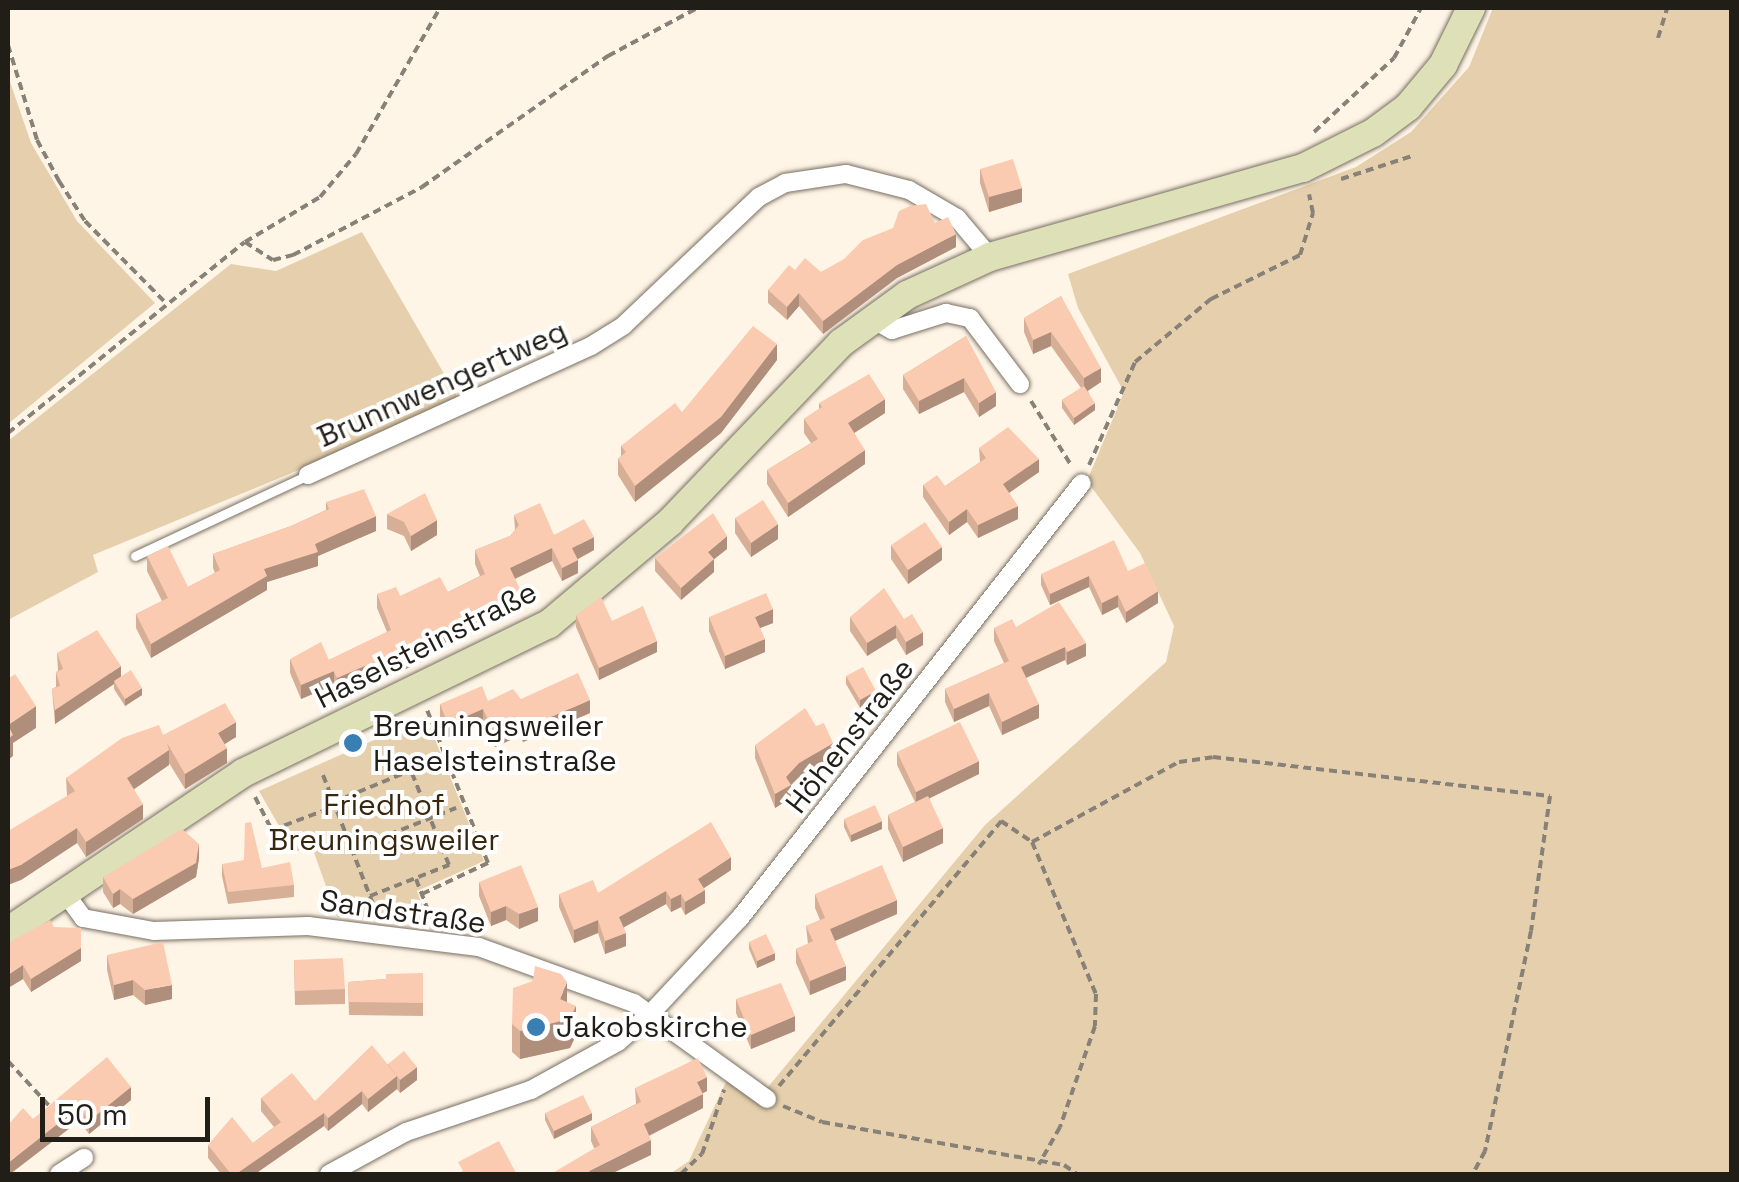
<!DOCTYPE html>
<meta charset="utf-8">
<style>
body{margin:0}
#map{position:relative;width:1739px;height:1182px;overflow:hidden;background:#fff5e6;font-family:"Space Grotesk",sans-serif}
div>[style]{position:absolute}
.green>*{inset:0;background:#e5cfac}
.path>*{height:4px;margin-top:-2px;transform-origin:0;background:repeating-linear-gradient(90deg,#878177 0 8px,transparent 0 13px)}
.roads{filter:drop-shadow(0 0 2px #776f62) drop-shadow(0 0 2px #776f62)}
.lane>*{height:9px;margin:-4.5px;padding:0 4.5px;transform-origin:4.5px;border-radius:4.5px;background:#fff}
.street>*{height:18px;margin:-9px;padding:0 9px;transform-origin:9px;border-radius:9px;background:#fff}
.secondary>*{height:28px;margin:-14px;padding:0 14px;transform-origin:14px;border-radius:14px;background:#dee0b8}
.wall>*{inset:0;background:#d7af97}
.shaded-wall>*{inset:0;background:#af8e7b}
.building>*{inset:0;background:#facbb0}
.dots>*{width:28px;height:28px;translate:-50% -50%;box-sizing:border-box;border:5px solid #fff;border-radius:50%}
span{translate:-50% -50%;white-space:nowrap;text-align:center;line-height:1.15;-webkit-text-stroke:8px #fff;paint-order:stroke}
.street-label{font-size:30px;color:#211e18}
.poi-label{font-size:30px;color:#211e18}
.left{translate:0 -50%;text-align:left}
.park-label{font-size:30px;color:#36270e}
.frame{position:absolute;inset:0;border:10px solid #211e18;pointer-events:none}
.scale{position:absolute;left:40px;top:1097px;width:170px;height:45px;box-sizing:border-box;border:5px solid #211e18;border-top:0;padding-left:12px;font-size:30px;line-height:35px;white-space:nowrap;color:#211e18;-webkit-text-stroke:8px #fff;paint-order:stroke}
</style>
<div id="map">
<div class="green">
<i style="clip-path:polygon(1493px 8px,1731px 8px,1731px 1174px,670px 1174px,689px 1161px,732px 1069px,768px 1087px,985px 825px,1166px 662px,1174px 626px,1140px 553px,1087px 481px,1124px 392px,1078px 308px,1068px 274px,1356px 167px,1411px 132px,1469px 67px)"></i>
<i style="clip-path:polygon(8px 76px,31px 143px,77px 221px,155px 303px,8px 424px)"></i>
<i style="clip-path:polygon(362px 232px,461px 403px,93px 555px,98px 572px,8px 620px,8px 441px,231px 264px,276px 271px)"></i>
<i style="clip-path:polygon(426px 717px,484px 861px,417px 891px,429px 924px,337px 917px,312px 847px,294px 852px,259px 791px)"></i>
</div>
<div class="path">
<i style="left:1658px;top:38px;width:31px;rotate:-73deg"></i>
<i style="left:8px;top:45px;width:99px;rotate:73deg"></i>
<i style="left:37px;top:140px;width:47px;rotate:61.8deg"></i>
<i style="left:59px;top:181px;width:48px;rotate:57deg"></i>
<i style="left:85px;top:221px;width:115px;rotate:45.4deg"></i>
<i style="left:1314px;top:132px;width:109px;rotate:-42.8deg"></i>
<i style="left:1394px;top:58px;width:57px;rotate:-61.6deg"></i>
<i style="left:1341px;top:179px;width:75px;rotate:-17.9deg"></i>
<i style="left:245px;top:242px;width:33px;rotate:33deg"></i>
<i style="left:273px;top:260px;width:21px;rotate:-14deg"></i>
<i style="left:293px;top:255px;width:146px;rotate:-27.8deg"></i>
<i style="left:422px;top:187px;width:228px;rotate:-35.2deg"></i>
<i style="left:608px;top:56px;width:101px;rotate:-28.3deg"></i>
<i style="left:1031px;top:401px;width:75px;rotate:58deg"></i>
<i style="left:8px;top:433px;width:304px;rotate:-38.9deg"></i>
<i style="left:245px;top:242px;width:87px;rotate:-31deg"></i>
<i style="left:320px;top:197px;width:56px;rotate:-50.1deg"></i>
<i style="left:356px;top:154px;width:168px;rotate:-60.1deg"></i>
<i style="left:1089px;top:465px;width:113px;rotate:-65.9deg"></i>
<i style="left:1135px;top:362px;width:99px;rotate:-39.7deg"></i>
<i style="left:1211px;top:299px;width:99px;rotate:-26.3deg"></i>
<i style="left:1300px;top:255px;width:44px;rotate:-72.8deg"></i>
<i style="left:1313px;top:213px;width:19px;rotate:-102deg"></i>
<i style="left:323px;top:775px;width:138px;rotate:68.8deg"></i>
<i style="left:373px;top:904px;width:10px;rotate:135deg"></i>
<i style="left:255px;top:797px;width:37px;rotate:63deg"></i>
<i style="left:272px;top:830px;width:68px;rotate:-20.6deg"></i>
<i style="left:334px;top:802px;width:110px;rotate:-22.4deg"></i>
<i style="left:1032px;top:842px;width:167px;rotate:-28.6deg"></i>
<i style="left:1179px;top:762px;width:34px;rotate:-8deg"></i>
<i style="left:1213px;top:757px;width:339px;rotate:6.6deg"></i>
<i style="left:1550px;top:796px;width:136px;rotate:98deg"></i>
<i style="left:1531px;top:931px;width:225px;rotate:101.8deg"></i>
<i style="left:1485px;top:1151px;width:26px;rotate:118deg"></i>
<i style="left:353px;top:849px;width:111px;rotate:-21.7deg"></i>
<i style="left:416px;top:879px;width:45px;rotate:69.1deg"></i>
<i style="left:422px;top:894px;width:73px;rotate:-25.2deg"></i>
<i style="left:488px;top:863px;width:165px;rotate:-111.7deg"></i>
<i style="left:370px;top:896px;width:85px;rotate:-21.4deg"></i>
<i style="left:449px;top:865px;width:101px;rotate:-112deg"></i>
<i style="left:8px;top:1061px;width:65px;rotate:47.5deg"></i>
<i style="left:779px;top:1086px;width:346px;rotate:-50deg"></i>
<i style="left:1001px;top:821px;width:37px;rotate:34deg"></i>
<i style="left:1032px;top:842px;width:165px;rotate:67.2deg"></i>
<i style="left:1096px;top:994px;width:32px;rotate:92deg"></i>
<i style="left:1095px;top:1026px;width:107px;rotate:109.1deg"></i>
<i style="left:1060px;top:1127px;width:43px;rotate:119.6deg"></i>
<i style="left:783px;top:1106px;width:42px;rotate:22.3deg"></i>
<i style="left:822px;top:1122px;width:246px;rotate:10.1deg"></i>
<i style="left:1064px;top:1165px;width:16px;rotate:35deg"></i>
<i style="left:681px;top:1174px;width:29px;rotate:-44deg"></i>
<i style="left:702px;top:1154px;width:68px;rotate:-71deg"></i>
</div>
<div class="roads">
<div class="lane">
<i style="left:135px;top:556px;width:191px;rotate:-25.1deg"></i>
</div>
<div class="street">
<i style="left:872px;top:319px;width:23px;rotate:29deg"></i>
<i style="left:892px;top:330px;width:57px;rotate:-17.5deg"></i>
<i style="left:946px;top:313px;width:25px;rotate:12deg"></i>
<i style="left:970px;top:318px;width:83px;rotate:52.9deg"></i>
<i style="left:308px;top:475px;width:311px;rotate:-24.5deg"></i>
<i style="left:591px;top:346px;width:39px;rotate:-32deg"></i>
<i style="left:624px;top:325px;width:186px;rotate:-43.5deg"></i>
<i style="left:759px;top:197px;width:30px;rotate:-28deg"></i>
<i style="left:785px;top:183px;width:62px;rotate:-8.4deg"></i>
<i style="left:846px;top:174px;width:65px;rotate:14.3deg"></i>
<i style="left:909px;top:190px;width:56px;rotate:30.3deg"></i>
<i style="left:957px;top:218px;width:51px;rotate:49.8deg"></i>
<i style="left:65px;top:893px;width:31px;rotate:54deg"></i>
<i style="left:83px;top:918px;width:72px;rotate:10.4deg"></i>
<i style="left:154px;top:931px;width:154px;rotate:-1.9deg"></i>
<i style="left:308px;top:926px;width:172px;rotate:7deg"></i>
<i style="left:479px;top:947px;width:165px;rotate:19.9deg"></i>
<i style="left:634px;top:1003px;width:164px;rotate:35.8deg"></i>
<i style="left:59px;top:1174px;width:30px;rotate:-33deg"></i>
<i style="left:329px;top:1174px;width:88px;rotate:-28.6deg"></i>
<i style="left:406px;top:1132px;width:132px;rotate:-18.6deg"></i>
<i style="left:531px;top:1090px;width:99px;rotate:-28.9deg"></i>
<i style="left:618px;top:1042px;width:44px;rotate:-41.3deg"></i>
<i style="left:651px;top:1013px;width:130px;rotate:-46.9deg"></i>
<i style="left:740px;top:918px;width:553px;rotate:-51.83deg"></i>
</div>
<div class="secondary">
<i style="left:8px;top:931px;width:283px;rotate:-33.9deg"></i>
<i style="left:243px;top:773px;width:340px;rotate:-26deg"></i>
<i style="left:549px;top:624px;width:158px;rotate:-40.1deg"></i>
<i style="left:670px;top:522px;width:248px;rotate:-46.3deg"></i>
<i style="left:841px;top:343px;width:82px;rotate:-36deg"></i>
<i style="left:907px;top:295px;width:91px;rotate:-24.6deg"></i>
<i style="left:990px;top:257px;width:325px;rotate:-15.9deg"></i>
<i style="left:1303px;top:168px;width:78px;rotate:-26.6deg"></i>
<i style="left:1373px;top:133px;width:44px;rotate:-36.6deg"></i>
<i style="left:1408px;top:107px;width:55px;rotate:-50.2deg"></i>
<i style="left:1443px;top:65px;width:64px;rotate:-63.8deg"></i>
</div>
</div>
<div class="wall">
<i style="clip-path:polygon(980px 169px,1022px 202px,989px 212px,980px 183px)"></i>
<i style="clip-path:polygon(935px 223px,956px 247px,897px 278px,823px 334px,799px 306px,787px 320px,768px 303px,768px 290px,795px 270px,821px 272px)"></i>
<i style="clip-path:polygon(1061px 296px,1101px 382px,1088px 391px,1095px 410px,1074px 425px,1062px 408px,1062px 400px,1081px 388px,1051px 346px,1033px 354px,1024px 332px,1024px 318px)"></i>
<i style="clip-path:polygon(966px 336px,996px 406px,979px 417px,964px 392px,919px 414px,903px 389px,903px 375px)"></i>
<i style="clip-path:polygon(777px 360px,721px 433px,635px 502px,618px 475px,618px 459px,621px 456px,621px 446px)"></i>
<i style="clip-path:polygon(819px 403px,885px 413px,854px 433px,865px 464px,788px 517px,767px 484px,767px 470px,811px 443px,804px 433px,804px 419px,819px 409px)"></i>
<i style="clip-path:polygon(979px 448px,1039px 472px,1009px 493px,1018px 519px,978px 538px,967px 522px,949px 535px,923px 497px,923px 485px,945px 486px,980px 462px)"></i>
<i style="clip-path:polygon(326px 502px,376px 531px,318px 556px,318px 566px,267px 582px,267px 590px,151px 658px,136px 628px,136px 614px,162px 601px,147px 571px,147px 556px,188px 587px,215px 573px,213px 568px,213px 554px,291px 526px,326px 510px)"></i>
<i style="clip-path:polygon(387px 514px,437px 535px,411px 551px,404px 536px,387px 529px)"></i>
<i style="clip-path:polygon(514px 515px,554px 535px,594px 550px,578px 559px,578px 573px,562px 581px,552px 561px,515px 579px,520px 603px,428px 652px,428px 659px,377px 682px,374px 675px,337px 691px,334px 685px,301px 699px,290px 673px,290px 659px,329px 660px,387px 632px,377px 608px,377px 594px,400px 596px,448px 592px,480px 576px,475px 564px,475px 550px,510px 536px,515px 530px)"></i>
<i style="clip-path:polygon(735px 518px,778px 539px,751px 557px,735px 533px)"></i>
<i style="clip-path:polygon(891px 545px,942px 560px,908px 584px,891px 559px)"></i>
<i style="clip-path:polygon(727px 549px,714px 559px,714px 572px,681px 600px,655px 571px,655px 558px)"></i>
<i style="clip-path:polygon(1128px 571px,1158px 603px,1126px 623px,1118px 607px,1102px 615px,1089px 587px,1050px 605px,1041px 585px,1041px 574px)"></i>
<i style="clip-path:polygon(576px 615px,612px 621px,657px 652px,599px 680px,576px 627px)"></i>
<i style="clip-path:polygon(709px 617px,773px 623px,760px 628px,765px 652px,725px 669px,709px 631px)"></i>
<i style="clip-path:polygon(850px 617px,904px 619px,923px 645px,906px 655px,896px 638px,867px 656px,850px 631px)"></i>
<i style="clip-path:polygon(1016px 627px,1086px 656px,1067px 665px,1065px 660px,1026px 678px,1039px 718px,1002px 735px,989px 706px,954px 722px,945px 702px,945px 689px,1004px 663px,994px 641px,994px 628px)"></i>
<i style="clip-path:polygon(57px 653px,121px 677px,142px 695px,125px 706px,114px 689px,114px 684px,55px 724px,52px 689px,56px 687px,56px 672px,58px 671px)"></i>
<i style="clip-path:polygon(846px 676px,876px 698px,860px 708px,846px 684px)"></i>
<i style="clip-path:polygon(521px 699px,590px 713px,523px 742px,519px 736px,495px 747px,483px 722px,448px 737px,440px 717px,440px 704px)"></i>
<i style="clip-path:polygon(163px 735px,236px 737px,225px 744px,227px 763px,185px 789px,169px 763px,169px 765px,134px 789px,143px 819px,86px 857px,77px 843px,21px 880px,67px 796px,66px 778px)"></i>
<i style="clip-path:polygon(755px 745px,833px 756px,799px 777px,791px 785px,791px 798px,775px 808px,755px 758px)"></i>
<i style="clip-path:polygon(897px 752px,979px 774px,929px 798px,943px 843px,903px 862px,888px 829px,888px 815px,915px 802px,897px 765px)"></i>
<i style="clip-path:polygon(844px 819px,882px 829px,851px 842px,844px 827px)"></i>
<i style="clip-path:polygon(199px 858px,196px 877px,133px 914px,120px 904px,113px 908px,103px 892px,103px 877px)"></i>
<i style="clip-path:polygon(222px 864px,262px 868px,294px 885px,294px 897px,228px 904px,222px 876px)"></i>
<i style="clip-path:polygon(731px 870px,704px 888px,705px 903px,685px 915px,681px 907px,671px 912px,666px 904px,624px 927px,626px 946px,605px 954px,598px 933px,574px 943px,559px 907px,559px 894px,598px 893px)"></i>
<i style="clip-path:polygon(479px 882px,538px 921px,519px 929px,506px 920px,491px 926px,479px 896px)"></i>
<i style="clip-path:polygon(815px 894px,897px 914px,835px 941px,846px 980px,810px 995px,796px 963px,796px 949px,808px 944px,806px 926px,820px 920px,815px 908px)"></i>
<i style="clip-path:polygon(54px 927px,81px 961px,31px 992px,23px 979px,8px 988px,8px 943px)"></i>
<i style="clip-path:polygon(749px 942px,775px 960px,757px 968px,749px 949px)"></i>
<i style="clip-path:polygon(107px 955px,172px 999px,145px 1005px,133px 995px,114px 1000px,107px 970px)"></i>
<i style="clip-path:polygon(294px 960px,345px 989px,345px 1004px,295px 1005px)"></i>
<i style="clip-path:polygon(423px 973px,423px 1016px,349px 1015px,348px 982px,386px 979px)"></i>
<i style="clip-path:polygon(736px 999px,795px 1031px,751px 1049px,736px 1013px)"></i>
<i style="clip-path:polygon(567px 1002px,576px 1035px,570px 1048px,520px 1059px,512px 1052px,512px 1024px)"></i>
<i style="clip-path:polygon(388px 1064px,417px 1080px,400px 1093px,397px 1089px,368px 1112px,362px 1104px,328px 1131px,324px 1126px,255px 1174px,221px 1174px,208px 1158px,208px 1145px,253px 1143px,274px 1127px,261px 1111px,261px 1098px,315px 1101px)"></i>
<i style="clip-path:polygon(131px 1087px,131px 1100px,89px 1134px,79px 1121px,10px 1174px,8px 1174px,33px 1119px)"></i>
<i style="clip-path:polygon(635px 1088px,707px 1091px,703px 1093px,703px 1108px,649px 1136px,651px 1155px,594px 1148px,591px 1141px,591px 1127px,636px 1104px)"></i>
<i style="clip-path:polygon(545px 1113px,592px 1120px,554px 1139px,545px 1120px)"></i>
</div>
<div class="shaded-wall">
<i style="clip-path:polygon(1022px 188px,1022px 202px,989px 212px,989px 197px)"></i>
<i style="clip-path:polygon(956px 234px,956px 247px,897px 278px,823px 334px,823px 321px,897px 265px)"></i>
<i style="clip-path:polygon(799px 293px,799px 306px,787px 320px,787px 307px)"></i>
<i style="clip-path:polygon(1051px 332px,1051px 346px,1033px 354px,1033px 340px)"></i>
<i style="clip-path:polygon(777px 344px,777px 360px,721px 433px,635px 502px,635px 486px)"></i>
<i style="clip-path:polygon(1101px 368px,1101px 382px,1084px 393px,1084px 378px)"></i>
<i style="clip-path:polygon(964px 378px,964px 392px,919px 414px,919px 401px)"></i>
<i style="clip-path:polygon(996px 392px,996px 406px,979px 417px,979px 403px)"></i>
<i style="clip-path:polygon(885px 399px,885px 413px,848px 437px,848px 423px)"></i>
<i style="clip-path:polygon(1095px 403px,1095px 410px,1074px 425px,1074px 418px)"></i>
<i style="clip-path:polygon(865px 450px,865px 464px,788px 517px,788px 503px)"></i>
<i style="clip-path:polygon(1039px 459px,1039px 472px,1003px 497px,1003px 484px)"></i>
<i style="clip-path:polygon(1018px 506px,1018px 519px,978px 538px,978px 525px)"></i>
<i style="clip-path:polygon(967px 509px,967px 522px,949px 535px,949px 522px)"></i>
<i style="clip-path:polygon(376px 516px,376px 531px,318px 556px,318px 566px,267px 582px,267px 590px,151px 658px,151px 644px,264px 569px,315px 544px)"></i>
<i style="clip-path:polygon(437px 520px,437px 535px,411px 551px,411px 536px)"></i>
<i style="clip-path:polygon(778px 524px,778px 539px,751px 557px,751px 543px)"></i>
<i style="clip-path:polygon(727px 536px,727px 549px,708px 564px,708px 552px)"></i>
<i style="clip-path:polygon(594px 537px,594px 550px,572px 562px,572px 548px)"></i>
<i style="clip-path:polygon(942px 547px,942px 560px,908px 584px,908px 570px)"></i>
<i style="clip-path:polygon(552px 548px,552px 561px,510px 581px,510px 568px)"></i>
<i style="clip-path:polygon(714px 559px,714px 572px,681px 600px,681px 588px)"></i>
<i style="clip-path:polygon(578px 560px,578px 573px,562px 581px,562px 568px)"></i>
<i style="clip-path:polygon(1089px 576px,1089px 587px,1050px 605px,1050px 594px)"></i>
<i style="clip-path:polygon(520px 589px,520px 603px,428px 652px,428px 659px,377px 682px,377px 668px,425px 640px)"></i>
<i style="clip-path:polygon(1158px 591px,1158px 603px,1126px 623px,1126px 612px)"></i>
<i style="clip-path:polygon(1118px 595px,1118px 607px,1102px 615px,1102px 603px)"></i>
<i style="clip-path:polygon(773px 609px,773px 623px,755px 630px,755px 617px)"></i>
<i style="clip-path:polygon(896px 625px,896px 638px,867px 656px,867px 643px)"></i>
<i style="clip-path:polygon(923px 632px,923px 645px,906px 655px,906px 642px)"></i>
<i style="clip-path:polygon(765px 639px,765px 652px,725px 669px,725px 656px)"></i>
<i style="clip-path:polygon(657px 641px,657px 652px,599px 680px,599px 668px)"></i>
<i style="clip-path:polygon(1086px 643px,1086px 656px,1067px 665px,1067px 652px)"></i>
<i style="clip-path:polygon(1065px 647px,1065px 660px,1021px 680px,1021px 667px)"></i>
<i style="clip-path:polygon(374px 662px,374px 675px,337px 691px,337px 678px)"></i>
<i style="clip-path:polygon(121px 666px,121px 680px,114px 681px,114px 684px,55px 724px,55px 710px)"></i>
<i style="clip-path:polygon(334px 671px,334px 685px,301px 699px,301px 685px)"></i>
<i style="clip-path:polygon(142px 688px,142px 695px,125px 706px,125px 699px)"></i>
<i style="clip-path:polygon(876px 691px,876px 698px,860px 708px,860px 700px)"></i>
<i style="clip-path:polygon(989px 693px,989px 706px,954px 722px,954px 709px)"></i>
<i style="clip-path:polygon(590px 700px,590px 713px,523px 742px,523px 729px)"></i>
<i style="clip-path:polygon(1039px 704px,1039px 718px,1002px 735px,1002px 722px)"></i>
<i style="clip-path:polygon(36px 706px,36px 728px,13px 743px,13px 756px,8px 760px,8px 725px)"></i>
<i style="clip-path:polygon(483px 709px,483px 722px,448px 737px,448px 724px)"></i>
<i style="clip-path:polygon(236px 722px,236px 737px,218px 748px,218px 733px)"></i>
<i style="clip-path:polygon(519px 723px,519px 736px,495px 747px,495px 734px)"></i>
<i style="clip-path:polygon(833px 743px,833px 756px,799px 777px,791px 785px,791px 798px,775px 808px,775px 794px,786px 777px,799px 763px)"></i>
<i style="clip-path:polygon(227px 748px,227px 763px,185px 789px,185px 774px)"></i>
<i style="clip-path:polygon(169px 750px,169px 765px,127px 794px,127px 778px)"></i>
<i style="clip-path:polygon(979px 761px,979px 774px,916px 805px,916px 792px)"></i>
<i style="clip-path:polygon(143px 804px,143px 819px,86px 857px,86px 842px)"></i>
<i style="clip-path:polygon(882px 821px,882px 829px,851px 842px,851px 835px)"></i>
<i style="clip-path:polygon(77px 828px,77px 843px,21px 880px,8px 885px,8px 870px)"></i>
<i style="clip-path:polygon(943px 828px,943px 843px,903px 862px,903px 847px)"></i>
<i style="clip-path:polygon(199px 844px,199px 858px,196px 877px,133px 914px,133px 899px)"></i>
<i style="clip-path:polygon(731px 857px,731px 870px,698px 892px,698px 879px)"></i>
<i style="clip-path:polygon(120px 889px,120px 904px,113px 908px,113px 894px)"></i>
<i style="clip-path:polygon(705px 890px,705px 903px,685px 915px,685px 902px)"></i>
<i style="clip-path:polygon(666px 891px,666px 904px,619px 930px,619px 917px)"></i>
<i style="clip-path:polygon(681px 894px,681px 907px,671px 912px,671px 899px)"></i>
<i style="clip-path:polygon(897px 900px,897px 914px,830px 943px,830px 929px)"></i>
<i style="clip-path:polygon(506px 906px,506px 920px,491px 926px,491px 912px)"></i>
<i style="clip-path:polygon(538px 907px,538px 921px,519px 929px,519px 914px)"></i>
<i style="clip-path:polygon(598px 920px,598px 933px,574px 943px,574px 930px)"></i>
<i style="clip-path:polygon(81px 928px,81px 961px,31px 992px,31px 979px)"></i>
<i style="clip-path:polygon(626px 933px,626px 946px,605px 954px,605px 941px)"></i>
<i style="clip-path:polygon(775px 953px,775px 960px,757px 968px,757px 961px)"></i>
<i style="clip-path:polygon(23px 965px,23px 979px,8px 988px,8px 975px)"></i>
<i style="clip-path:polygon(846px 966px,846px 980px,810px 995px,810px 981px)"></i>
<i style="clip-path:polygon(133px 980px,133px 995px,114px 1000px,114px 985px)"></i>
<i style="clip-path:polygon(567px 982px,567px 1010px,576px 1006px,576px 1035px,570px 1048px,520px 1059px,520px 1031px,560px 999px)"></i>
<i style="clip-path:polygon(172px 985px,172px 999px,145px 1005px,145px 990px)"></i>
<i style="clip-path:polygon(795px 1016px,795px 1031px,751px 1049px,751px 1035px)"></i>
<i style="clip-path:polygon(417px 1067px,417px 1080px,400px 1093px,400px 1080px)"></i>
<i style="clip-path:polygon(397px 1076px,397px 1089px,368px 1112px,368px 1099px)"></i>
<i style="clip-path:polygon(707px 1077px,707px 1091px,697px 1096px,697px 1082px)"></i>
<i style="clip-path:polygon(131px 1087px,131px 1100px,89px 1134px,89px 1121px)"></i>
<i style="clip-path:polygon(362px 1091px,362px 1104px,328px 1131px,328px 1118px)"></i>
<i style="clip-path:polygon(703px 1094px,703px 1108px,644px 1138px,644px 1124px)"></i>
<i style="clip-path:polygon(79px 1107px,79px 1121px,10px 1174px,8px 1174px,8px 1163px)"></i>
<i style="clip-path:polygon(324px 1113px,324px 1126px,255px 1174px,236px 1174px)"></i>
<i style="clip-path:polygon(592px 1113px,592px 1120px,554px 1139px,554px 1131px)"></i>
<i style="clip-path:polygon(651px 1140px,651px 1155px,611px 1174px,589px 1174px,589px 1171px)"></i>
</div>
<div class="building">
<i style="clip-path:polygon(1013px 159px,1022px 188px,989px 197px,980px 169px)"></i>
<i style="clip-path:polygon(926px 204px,935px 223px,948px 217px,956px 234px,897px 265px,823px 321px,799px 293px,787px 307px,768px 290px,789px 265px,795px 270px,805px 258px,821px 272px,844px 259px,863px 240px,893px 228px,899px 211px,910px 206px)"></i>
<i style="clip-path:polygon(1061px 296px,1101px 368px,1084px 378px,1051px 332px,1033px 340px,1024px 318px)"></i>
<i style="clip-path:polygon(753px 326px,777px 344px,721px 417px,635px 486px,618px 459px,626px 452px,621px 446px,675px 403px,682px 412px)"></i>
<i style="clip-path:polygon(966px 336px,996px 392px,979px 403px,964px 378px,919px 401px,903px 375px)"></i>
<i style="clip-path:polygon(869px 374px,885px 399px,848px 423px,865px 450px,788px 503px,767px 470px,818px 439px,804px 419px,822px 407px,819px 403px)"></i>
<i style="clip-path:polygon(1084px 386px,1095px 403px,1074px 418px,1062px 400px)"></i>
<i style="clip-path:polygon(1008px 427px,1039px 459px,1003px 484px,1018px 506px,978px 525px,967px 509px,949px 522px,923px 485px,937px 475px,945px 486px,986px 458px,979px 448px)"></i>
<i style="clip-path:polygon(364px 489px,376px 516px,315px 544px,318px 552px,264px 569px,267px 576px,151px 644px,136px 614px,168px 598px,147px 556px,168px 546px,188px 587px,220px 570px,213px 554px,291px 526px,329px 509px,326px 502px)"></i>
<i style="clip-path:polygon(425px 493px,437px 520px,411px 536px,404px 522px,387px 514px)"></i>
<i style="clip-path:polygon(763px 500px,778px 524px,751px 543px,735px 518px)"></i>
<i style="clip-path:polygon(540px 503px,554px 535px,584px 519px,594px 537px,572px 548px,578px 560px,562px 568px,552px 548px,510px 568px,520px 589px,425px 640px,428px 646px,377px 668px,374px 662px,337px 678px,331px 666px,334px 671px,301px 685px,290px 659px,321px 642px,329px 660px,391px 630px,377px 594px,396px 587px,400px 596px,440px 577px,448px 592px,485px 574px,475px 550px,510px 536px,519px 525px,514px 515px)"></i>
<i style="clip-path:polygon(713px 513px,727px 536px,708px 552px,714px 559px,681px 588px,655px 558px)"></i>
<i style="clip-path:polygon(925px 522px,942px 547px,908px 570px,891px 545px)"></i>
<i style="clip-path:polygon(1114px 540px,1128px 571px,1145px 563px,1158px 591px,1126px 612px,1118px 595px,1102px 603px,1089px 576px,1050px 594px,1041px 574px)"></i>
<i style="clip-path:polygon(884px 588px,904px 619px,912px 614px,923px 632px,906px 642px,896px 625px,867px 643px,850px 617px)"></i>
<i style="clip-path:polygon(766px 593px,773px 609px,755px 617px,765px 639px,725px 656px,709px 617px)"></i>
<i style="clip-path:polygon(601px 597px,612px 621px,643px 606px,657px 641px,599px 668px,576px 615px)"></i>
<i style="clip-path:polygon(1059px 602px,1086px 643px,1067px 652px,1065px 647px,1021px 667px,1039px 704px,1002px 722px,989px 693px,954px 709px,945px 689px,1009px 661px,994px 628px,1012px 619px,1016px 627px)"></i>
<i style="clip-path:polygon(97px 630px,121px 666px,55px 710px,52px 689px,60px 686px,56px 672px,63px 669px,57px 653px)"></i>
<i style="clip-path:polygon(863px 667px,876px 691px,860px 700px,846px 676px)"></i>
<i style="clip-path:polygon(131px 670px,142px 688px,125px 699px,114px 681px)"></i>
<i style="clip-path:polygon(578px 673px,590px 700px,523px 729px,519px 723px,495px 734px,483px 709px,448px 724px,440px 704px,482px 686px,488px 701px,513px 689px,521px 699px)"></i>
<i style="clip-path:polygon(15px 674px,36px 706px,8px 725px,8px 679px)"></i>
<i style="clip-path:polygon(225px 703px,236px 722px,218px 733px,227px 748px,185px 774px,167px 743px,169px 750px,127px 778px,143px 804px,86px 842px,77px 828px,21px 865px,8px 870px,8px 831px,75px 791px,66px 778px,122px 738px,159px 725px,163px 735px)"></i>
<i style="clip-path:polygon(805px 708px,816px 726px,824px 723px,833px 743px,799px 763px,786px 777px,791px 785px,775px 794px,755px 745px)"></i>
<i style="clip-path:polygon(960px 722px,979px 761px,916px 792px,897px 752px)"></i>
<i style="clip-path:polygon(8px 725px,13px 735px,8px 739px)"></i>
<i style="clip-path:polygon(928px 796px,943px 828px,903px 847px,888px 815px)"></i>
<i style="clip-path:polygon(875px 805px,882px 821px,851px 835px,844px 819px)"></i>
<i style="clip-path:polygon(251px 822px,262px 868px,290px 862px,294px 885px,228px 892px,222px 864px,244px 860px,245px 823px)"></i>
<i style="clip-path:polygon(711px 822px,731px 857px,698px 879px,705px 890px,685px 902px,681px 894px,671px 899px,666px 891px,619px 917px,626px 933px,605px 941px,598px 920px,574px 930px,559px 894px,593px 880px,598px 893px)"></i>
<i style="clip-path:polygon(182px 829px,199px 844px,196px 863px,133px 899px,120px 889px,113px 894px,103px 877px)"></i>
<i style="clip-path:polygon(521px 865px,538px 907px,519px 914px,506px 906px,491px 912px,479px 882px)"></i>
<i style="clip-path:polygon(882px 865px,897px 900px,830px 929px,846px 966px,810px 981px,796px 949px,813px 941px,806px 926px,825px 918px,815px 894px)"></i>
<i style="clip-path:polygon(50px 920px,54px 927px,81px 928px,81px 948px,31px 979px,23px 965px,8px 975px,8px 943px)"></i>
<i style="clip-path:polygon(766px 934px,775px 953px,757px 961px,749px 942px)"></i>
<i style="clip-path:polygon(163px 942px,172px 985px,145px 990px,133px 980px,114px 985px,107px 955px)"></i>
<i style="clip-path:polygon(343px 958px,345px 989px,295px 991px,294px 960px)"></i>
<i style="clip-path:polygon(535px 966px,561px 974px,567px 982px,560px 999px,576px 1006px,570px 1019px,520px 1031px,512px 1024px,513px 988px,533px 981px)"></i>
<i style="clip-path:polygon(423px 973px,423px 1003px,349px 1002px,348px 982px,386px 979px,386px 974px)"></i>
<i style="clip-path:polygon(781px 983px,795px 1016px,751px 1035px,736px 999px)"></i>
<i style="clip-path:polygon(372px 1045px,397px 1076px,368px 1099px,362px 1091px,328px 1118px,324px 1113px,236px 1174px,231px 1174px,208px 1145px,232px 1117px,253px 1143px,281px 1122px,261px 1098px,292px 1073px,315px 1101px)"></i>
<i style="clip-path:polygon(404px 1051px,417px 1067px,400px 1080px,388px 1064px)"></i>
<i style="clip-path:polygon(107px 1057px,131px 1087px,89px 1121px,79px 1107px,8px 1163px,8px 1125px,23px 1108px,33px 1119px)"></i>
<i style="clip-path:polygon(698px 1058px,707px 1077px,697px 1082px,703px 1094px,644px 1124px,651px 1140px,589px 1171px,591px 1174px,551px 1174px,600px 1145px,591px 1127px,641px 1102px,635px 1088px)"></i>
<i style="clip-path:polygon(583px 1095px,592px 1113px,554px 1131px,545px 1113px)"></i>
<i style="clip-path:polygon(499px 1141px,516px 1173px,513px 1174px,457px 1174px,463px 1171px,458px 1162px)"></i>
</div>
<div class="dots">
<i style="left:353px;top:743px;background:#397fb4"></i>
<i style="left:536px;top:1027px;background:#397fb4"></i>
</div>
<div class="street-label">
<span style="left:442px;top:384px;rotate:-24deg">Brunnwengertweg</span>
<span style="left:426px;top:645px;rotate:-27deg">Haselsteinstraße</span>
<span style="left:850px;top:736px;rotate:-52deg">Höhenstraße</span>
<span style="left:403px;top:912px;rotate:8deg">Sandstraße</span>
</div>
<div class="poi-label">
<span class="left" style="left:373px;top:743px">Breuningsweiler<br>Haselsteinstraße</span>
<span class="left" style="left:556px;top:1027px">Jakobskirche</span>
</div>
<div class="park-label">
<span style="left:384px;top:822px">Friedhof<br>Breuningsweiler</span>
</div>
<div class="frame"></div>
<div class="scale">50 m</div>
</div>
